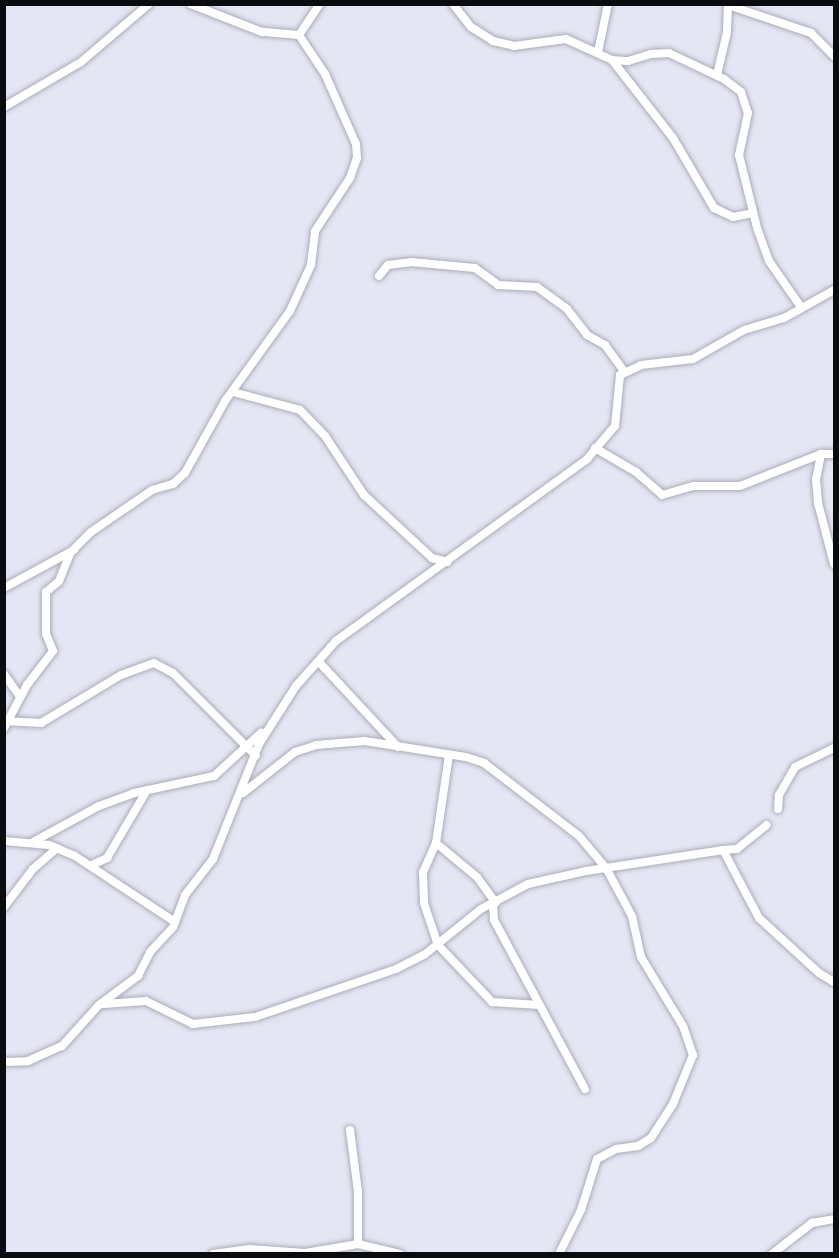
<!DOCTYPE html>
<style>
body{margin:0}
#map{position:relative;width:839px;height:1258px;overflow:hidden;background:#e4e6f3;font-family:Helvetica,sans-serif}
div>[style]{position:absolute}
.roads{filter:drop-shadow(0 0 2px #aaacb9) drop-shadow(0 0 2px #aaacb9)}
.minor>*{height:8px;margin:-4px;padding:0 4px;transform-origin:4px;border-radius:4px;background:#fff}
span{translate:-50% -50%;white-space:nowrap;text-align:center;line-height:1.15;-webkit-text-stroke:5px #fff;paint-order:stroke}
.frame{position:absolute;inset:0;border:6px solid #0b0c10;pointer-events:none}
</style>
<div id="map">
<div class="roads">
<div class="minor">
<i style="left:453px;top:4px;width:29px;rotate:52deg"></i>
<i style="left:471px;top:27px;width:26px;rotate:32deg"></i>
<i style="left:493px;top:41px;width:22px;rotate:13deg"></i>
<i style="left:514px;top:46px;width:52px;rotate:-7.7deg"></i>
<i style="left:566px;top:39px;width:51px;rotate:24.5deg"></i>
<i style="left:612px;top:60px;width:99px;rotate:52deg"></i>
<i style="left:673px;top:138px;width:81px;rotate:59.6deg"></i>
<i style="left:714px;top:208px;width:21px;rotate:25deg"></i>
<i style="left:733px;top:217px;width:20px;rotate:-11deg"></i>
<i style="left:728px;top:5px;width:88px;rotate:18.6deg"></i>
<i style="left:811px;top:33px;width:33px;rotate:45deg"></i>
<i style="left:299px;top:35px;width:37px;rotate:-56deg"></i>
<i style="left:598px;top:52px;width:49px;rotate:-78.2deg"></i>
<i style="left:612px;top:60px;width:16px;rotate:4deg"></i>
<i style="left:628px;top:61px;width:24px;rotate:-17deg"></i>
<i style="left:651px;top:54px;width:18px;rotate:-3deg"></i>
<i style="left:669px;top:53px;width:61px;rotate:25.3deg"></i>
<i style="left:724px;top:79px;width:21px;rotate:37deg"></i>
<i style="left:741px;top:92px;width:22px;rotate:72deg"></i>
<i style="left:748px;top:113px;width:43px;rotate:102.1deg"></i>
<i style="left:739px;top:155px;width:75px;rotate:76.1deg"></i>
<i style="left:757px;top:228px;width:35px;rotate:70deg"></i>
<i style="left:769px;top:261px;width:56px;rotate:55.2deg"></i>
<i style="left:717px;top:75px;width:44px;rotate:-76.9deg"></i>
<i style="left:727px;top:32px;width:28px;rotate:-88deg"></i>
<i style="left:4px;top:107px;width:89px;rotate:-30.3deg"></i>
<i style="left:81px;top:62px;width:89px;rotate:-40.5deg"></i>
<i style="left:379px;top:276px;width:14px;rotate:-51deg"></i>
<i style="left:388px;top:265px;width:23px;rotate:-7deg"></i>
<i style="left:411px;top:262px;width:64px;rotate:5.4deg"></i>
<i style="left:475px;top:268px;width:29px;rotate:36deg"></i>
<i style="left:498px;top:285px;width:39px;rotate:3deg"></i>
<i style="left:537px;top:287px;width:37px;rotate:36deg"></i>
<i style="left:567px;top:309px;width:33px;rotate:52deg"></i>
<i style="left:587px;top:335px;width:21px;rotate:29deg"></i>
<i style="left:605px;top:345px;width:32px;rotate:54deg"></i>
<i style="left:233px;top:392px;width:69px;rotate:15deg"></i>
<i style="left:300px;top:410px;width:36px;rotate:46deg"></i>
<i style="left:325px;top:436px;width:71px;rotate:56.5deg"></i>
<i style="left:364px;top:495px;width:93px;rotate:42.8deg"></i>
<i style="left:432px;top:558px;width:16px;rotate:14deg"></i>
<i style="left:595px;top:448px;width:48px;rotate:30.3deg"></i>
<i style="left:636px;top:472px;width:35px;rotate:41deg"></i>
<i style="left:662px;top:495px;width:33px;rotate:-16deg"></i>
<i style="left:694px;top:486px;width:46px"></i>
<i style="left:740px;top:486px;width:87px;rotate:-21.6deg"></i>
<i style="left:821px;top:454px;width:13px"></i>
<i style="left:821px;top:454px;width:25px;rotate:101deg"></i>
<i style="left:816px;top:479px;width:24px;rotate:85deg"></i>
<i style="left:818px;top:503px;width:63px;rotate:75.3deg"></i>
<i style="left:4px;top:588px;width:80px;rotate:-28.5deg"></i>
<i style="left:319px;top:662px;width:116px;rotate:47.1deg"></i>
<i style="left:4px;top:674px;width:28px;rotate:55deg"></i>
<i style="left:4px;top:721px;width:37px;rotate:3deg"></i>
<i style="left:41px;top:723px;width:93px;rotate:-31deg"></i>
<i style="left:121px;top:675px;width:35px;rotate:-20deg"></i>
<i style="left:154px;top:663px;width:21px;rotate:28deg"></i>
<i style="left:173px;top:673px;width:117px;rotate:45deg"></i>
<i style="left:4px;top:728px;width:49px;rotate:-61.9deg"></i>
<i style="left:27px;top:685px;width:43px;rotate:-52.6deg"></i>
<i style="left:53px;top:651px;width:18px;rotate:-112deg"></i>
<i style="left:46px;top:634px;width:42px;rotate:-90deg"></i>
<i style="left:46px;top:592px;width:17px;rotate:-40deg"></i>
<i style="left:59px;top:581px;width:31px;rotate:-68deg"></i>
<i style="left:71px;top:552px;width:28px;rotate:-45deg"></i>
<i style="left:91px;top:532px;width:74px;rotate:-34.5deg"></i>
<i style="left:152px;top:490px;width:22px;rotate:-16deg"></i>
<i style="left:173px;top:484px;width:16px;rotate:-43deg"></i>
<i style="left:185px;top:473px;width:82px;rotate:-60.9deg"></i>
<i style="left:225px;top:401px;width:111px;rotate:-54.2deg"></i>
<i style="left:290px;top:311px;width:51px;rotate:-65.5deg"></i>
<i style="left:311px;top:265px;width:34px;rotate:-83deg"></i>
<i style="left:315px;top:231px;width:64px;rotate:-56.6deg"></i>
<i style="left:350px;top:178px;width:21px;rotate:-71deg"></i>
<i style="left:357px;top:158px;width:14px;rotate:-94deg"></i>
<i style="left:356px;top:144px;width:77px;rotate:-113.9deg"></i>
<i style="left:325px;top:74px;width:47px;rotate:-123.7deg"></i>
<i style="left:299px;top:35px;width:37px;rotate:-175deg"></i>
<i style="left:262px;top:32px;width:77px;rotate:-158.7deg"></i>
<i style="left:449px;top:755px;width:89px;rotate:98.4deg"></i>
<i style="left:436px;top:843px;width:32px;rotate:114deg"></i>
<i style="left:423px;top:872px;width:31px;rotate:88deg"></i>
<i style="left:424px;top:903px;width:44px;rotate:71.6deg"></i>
<i style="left:438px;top:945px;width:79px;rotate:46.5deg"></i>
<i style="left:492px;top:1002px;width:47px;rotate:3.7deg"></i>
<i style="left:243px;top:793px;width:66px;rotate:-38.3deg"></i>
<i style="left:295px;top:752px;width:22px;rotate:-18deg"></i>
<i style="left:316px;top:745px;width:49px;rotate:-4.7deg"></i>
<i style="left:365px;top:741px;width:102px;rotate:9deg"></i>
<i style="left:466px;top:757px;width:19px;rotate:18deg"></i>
<i style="left:484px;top:763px;width:120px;rotate:37.5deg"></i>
<i style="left:579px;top:836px;width:42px;rotate:49.8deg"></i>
<i style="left:606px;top:868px;width:55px;rotate:61.6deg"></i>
<i style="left:632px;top:916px;width:42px;rotate:77.6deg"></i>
<i style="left:641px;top:957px;width:81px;rotate:58.7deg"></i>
<i style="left:683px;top:1026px;width:31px;rotate:71deg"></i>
<i style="left:693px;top:1055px;width:53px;rotate:112.2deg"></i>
<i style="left:673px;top:1104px;width:40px;rotate:122.9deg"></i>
<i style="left:651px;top:1138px;width:15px;rotate:148deg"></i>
<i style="left:638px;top:1146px;width:22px;rotate:172deg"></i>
<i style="left:616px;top:1149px;width:21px;rotate:152deg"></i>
<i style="left:597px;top:1159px;width:53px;rotate:107.4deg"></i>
<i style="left:581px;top:1210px;width:49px;rotate:116.6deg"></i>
<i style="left:778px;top:809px;width:14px;rotate:-86deg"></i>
<i style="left:779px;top:795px;width:32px;rotate:-60deg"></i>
<i style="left:795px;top:767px;width:43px;rotate:-26deg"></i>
<i style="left:4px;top:841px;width:45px;rotate:5.1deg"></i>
<i style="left:49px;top:845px;width:28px;rotate:23deg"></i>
<i style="left:75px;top:856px;width:120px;rotate:33.4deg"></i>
<i style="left:33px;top:842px;width:75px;rotate:-28.6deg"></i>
<i style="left:99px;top:806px;width:37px;rotate:-20deg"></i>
<i style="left:134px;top:793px;width:82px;rotate:-12deg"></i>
<i style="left:214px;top:776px;width:64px;rotate:-42.5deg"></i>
<i style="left:436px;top:843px;width:53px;rotate:39.7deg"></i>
<i style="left:477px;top:877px;width:32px;rotate:54deg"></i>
<i style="left:723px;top:850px;width:14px;rotate:-4deg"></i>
<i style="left:737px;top:849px;width:38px;rotate:-39deg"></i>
<i style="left:92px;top:865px;width:17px;rotate:-25deg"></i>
<i style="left:107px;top:858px;width:79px;rotate:-59.5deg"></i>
<i style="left:493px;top:905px;width:15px;rotate:86deg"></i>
<i style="left:494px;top:920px;width:192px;rotate:61.7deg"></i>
<i style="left:4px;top:907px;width:48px;rotate:-52.7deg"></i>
<i style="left:33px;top:869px;width:32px;rotate:-41deg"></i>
<i style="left:104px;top:1004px;width:42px;rotate:-4.1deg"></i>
<i style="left:146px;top:1001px;width:52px;rotate:26.1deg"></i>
<i style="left:193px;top:1024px;width:62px;rotate:-6.4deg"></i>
<i style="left:255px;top:1017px;width:149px;rotate:-18.8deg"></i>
<i style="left:396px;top:969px;width:31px;rotate:-27deg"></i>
<i style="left:424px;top:955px;width:73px;rotate:-38.9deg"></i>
<i style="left:481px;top:909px;width:53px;rotate:-28deg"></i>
<i style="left:528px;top:884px;width:59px;rotate:-12.6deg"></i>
<i style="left:586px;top:871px;width:139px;rotate:-8.7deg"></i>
<i style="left:723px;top:850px;width:77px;rotate:62.1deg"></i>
<i style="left:759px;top:918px;width:81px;rotate:42.5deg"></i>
<i style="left:819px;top:973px;width:17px;rotate:31deg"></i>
<i style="left:4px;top:1062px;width:24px;rotate:-2deg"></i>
<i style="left:28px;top:1061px;width:37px;rotate:-24deg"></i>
<i style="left:62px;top:1046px;width:55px;rotate:-47.9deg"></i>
<i style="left:99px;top:1005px;width:49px;rotate:-36.6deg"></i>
<i style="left:138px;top:976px;width:27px;rotate:-63deg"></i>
<i style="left:150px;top:952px;width:34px;rotate:-47deg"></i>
<i style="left:173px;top:927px;width:34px;rotate:-69deg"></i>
<i style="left:185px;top:895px;width:46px;rotate:-52.1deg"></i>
<i style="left:213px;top:859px;width:124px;rotate:-68.2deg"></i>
<i style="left:259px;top:744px;width:69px;rotate:-57.5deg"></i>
<i style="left:296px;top:686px;width:60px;rotate:-48.4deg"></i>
<i style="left:336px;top:641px;width:310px;rotate:-35.9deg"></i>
<i style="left:587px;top:459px;width:43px;rotate:-49.7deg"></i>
<i style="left:615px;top:426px;width:51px;rotate:-84.4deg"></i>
<i style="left:620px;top:375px;width:23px;rotate:-25deg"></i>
<i style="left:641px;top:365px;width:52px;rotate:-6.6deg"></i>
<i style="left:693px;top:359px;width:59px;rotate:-29.6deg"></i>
<i style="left:744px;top:330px;width:42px;rotate:-16.7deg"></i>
<i style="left:784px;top:318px;width:57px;rotate:-29.2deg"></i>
<i style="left:350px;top:1130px;width:63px;rotate:82.6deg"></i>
<i style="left:358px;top:1192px;width:52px;rotate:90deg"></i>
<i style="left:213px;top:1254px;width:37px;rotate:-8deg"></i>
<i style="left:250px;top:1249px;width:55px;rotate:4.2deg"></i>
<i style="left:305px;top:1253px;width:54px;rotate:-9.6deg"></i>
<i style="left:358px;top:1244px;width:43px;rotate:13.4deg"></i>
<i style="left:772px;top:1254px;width:51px;rotate:-37.8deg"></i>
<i style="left:812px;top:1223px;width:22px;rotate:-10deg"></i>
</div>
</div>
<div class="frame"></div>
</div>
